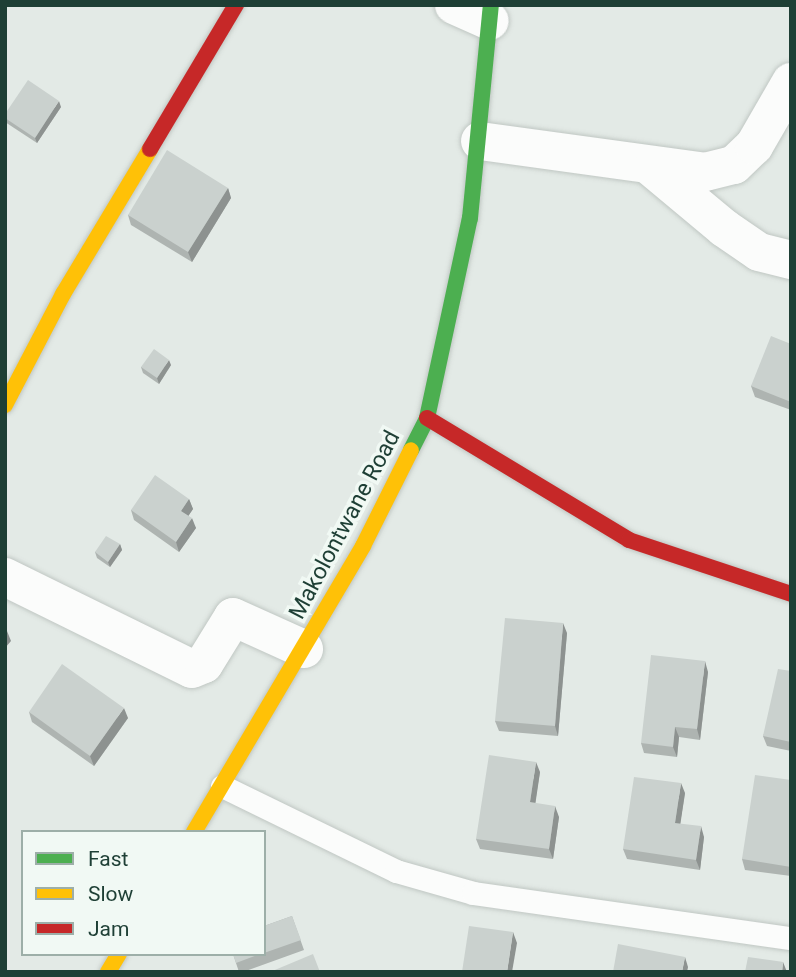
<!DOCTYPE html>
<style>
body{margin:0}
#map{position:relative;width:796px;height:977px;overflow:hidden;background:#e3eae6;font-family:Roboto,sans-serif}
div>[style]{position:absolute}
.roads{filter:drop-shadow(0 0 2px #c0c7c3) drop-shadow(0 0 2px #c0c7c3)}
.lane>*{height:23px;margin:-11.5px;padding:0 11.5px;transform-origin:11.5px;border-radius:11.5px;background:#fbfcfb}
.street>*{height:38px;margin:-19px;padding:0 19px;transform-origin:19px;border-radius:19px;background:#fbfcfb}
.fast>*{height:16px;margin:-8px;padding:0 8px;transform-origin:8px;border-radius:8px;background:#4caf50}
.slow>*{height:16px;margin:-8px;padding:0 8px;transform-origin:8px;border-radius:8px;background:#ffc107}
.jam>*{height:16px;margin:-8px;padding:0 8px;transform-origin:8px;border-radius:8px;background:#c62828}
.wall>*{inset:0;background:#aeb4b1}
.shaded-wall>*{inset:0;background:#8d9290}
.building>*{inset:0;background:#cad1ce}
span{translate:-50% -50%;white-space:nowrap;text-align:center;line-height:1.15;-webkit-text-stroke:7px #f1f9f4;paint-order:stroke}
.street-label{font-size:23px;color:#1e3f35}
.frame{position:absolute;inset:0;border:7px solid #1e3f35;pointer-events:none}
.legend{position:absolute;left:21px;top:830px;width:245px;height:126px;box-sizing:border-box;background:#f1f9f4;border:2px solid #9dafa8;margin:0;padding:9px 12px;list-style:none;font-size:21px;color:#1e3f35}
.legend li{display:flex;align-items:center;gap:14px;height:35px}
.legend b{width:35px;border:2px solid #9dafa8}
</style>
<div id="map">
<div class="roads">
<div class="lane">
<i style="left:222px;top:786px;width:194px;rotate:26deg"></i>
<i style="left:396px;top:871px;width:80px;rotate:15.9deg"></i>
<i style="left:473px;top:893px;width:321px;rotate:8.1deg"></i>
</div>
<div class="street">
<i style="left:454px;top:5px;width:39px;rotate:24deg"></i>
<i style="left:480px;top:141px;width:227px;rotate:7.8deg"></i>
<i style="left:705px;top:172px;width:30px;rotate:-14deg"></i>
<i style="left:734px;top:165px;width:28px;rotate:-44deg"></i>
<i style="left:754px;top:146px;width:74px;rotate:-60deg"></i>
<i style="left:652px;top:168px;width:94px;rotate:39.8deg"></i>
<i style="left:724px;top:228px;width:42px;rotate:34.4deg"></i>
<i style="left:759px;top:252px;width:33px;rotate:14deg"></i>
<i style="left:5px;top:577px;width:208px;rotate:26.2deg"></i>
<i style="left:192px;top:669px;width:13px;rotate:-23deg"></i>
<i style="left:204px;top:664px;width:55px;rotate:-58.3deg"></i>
<i style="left:233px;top:617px;width:78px;rotate:24.3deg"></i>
</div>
<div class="fast">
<i style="left:411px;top:450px;width:36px;rotate:-63deg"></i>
<i style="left:427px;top:418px;width:205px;rotate:-77.9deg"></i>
<i style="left:470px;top:218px;width:214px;rotate:-84.4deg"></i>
</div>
<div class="slow">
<i style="left:5px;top:405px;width:125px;rotate:-62.4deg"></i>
<i style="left:63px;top:294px;width:169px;rotate:-59deg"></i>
<i style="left:194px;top:832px;width:332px;rotate:-59.4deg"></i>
<i style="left:363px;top:546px;width:107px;rotate:-63.4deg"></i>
<i style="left:108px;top:972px;width:21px;rotate:-59deg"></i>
</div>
<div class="jam">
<i style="left:150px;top:149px;width:168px;rotate:-59.2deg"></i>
<i style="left:427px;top:418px;width:236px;rotate:31.1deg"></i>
<i style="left:629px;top:540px;width:171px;rotate:18.4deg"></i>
</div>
</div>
<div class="wall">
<i style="clip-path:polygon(61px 107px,37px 143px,5px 122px,5px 114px)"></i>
<i style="clip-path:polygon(228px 188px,231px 198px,192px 262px,131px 225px,128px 215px)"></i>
<i style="clip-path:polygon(791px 344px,791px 410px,755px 397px,751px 386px)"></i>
<i style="clip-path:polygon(171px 365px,159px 384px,143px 373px,141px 367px)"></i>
<i style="clip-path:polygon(189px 499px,193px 509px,188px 516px,196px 528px,179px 552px,134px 520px,131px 510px)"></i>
<i style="clip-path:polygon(120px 544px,122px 550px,110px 567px,97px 558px,95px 552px)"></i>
<i style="clip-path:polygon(567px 633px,558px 736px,499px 731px,495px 721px)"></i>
<i style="clip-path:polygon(791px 671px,791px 751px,767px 746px,763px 736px)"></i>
<i style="clip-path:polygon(708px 672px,700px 740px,679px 737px,677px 757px,644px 753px,641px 743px)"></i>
<i style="clip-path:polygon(29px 712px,128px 718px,94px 766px,32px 722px)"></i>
<i style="clip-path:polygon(540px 772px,535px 803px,559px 817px,553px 859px,480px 849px,476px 839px)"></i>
<i style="clip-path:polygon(791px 780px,791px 876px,745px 870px,742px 859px)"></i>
<i style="clip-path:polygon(685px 793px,680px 824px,704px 837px,700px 870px,627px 859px,623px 849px)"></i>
<i style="clip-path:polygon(292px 916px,304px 950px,243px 972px,239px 972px,233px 954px,264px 954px,264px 926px)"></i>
</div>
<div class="shaded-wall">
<i style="clip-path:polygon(59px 101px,61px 107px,37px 143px,35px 138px)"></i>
<i style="clip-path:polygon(228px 188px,231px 198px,192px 262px,188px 252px)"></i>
<i style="clip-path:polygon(169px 360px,171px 365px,159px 384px,157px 378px)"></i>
<i style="clip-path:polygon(189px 499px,193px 509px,185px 521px,181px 511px)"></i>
<i style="clip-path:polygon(192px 518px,196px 528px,179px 552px,176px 542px)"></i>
<i style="clip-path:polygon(120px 544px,122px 550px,110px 567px,108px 562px)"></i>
<i style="clip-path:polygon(563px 623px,567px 633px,558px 736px,555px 726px)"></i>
<i style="clip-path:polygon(7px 631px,11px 641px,5px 648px,5px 633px)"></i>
<i style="clip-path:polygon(705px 661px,708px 672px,700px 740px,697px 729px)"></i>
<i style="clip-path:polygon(124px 708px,128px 718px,94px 766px,90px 756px)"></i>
<i style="clip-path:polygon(675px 727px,679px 737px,677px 757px,673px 747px)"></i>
<i style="clip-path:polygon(536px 762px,540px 772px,534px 813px,530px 802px)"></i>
<i style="clip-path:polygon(681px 783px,685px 793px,679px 833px,675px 823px)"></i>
<i style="clip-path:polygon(555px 806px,559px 817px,553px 859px,549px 849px)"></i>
<i style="clip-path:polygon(701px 826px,704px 837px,700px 870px,696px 860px)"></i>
<i style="clip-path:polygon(513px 932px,517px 943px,512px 972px,507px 972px)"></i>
<i style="clip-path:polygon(685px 957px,688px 967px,687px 972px,682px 972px)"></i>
<i style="clip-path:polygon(783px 962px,787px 972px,782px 972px)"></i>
</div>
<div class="building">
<i style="clip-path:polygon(28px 80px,59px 101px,35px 138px,5px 118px,5px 114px)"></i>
<i style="clip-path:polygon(167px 150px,228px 188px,188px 252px,128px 215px)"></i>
<i style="clip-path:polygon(771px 336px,791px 344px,791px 402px,751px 386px)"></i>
<i style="clip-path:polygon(154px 349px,169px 360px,157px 378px,141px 367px)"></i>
<i style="clip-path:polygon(155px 475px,189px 499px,181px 511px,192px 518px,176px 542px,131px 510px)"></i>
<i style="clip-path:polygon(106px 536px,120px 544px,108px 562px,95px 552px)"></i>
<i style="clip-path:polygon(505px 618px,563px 623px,555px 726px,495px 721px)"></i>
<i style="clip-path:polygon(651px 655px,705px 661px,697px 729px,675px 727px,673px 747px,641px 743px)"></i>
<i style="clip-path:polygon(62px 664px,124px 708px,90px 756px,29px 712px)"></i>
<i style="clip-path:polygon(778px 669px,791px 671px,791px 742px,763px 736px)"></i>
<i style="clip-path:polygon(489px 755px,536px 762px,530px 802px,555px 806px,549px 849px,476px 839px)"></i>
<i style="clip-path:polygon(755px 775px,791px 780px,791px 867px,742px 859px)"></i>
<i style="clip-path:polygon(634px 777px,681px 783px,675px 823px,701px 826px,696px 860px,623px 849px)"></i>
<i style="clip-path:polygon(292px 916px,301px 940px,264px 953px,264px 926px)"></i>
<i style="clip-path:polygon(469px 926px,513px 932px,507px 972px,462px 972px)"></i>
<i style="clip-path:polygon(618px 944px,685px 957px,682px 972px,613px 972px)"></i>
<i style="clip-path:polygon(233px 954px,260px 954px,236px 963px)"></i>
<i style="clip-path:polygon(313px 954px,320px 972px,270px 972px)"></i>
<i style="clip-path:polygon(748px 957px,783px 962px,782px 972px,745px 972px)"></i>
</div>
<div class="street-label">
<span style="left:345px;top:525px;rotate:-62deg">Makolontwane Road</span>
</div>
<div class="frame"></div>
<ul class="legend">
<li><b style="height:9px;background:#4caf50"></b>Fast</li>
<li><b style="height:9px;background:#ffc107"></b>Slow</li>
<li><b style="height:9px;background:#c62828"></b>Jam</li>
</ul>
</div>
